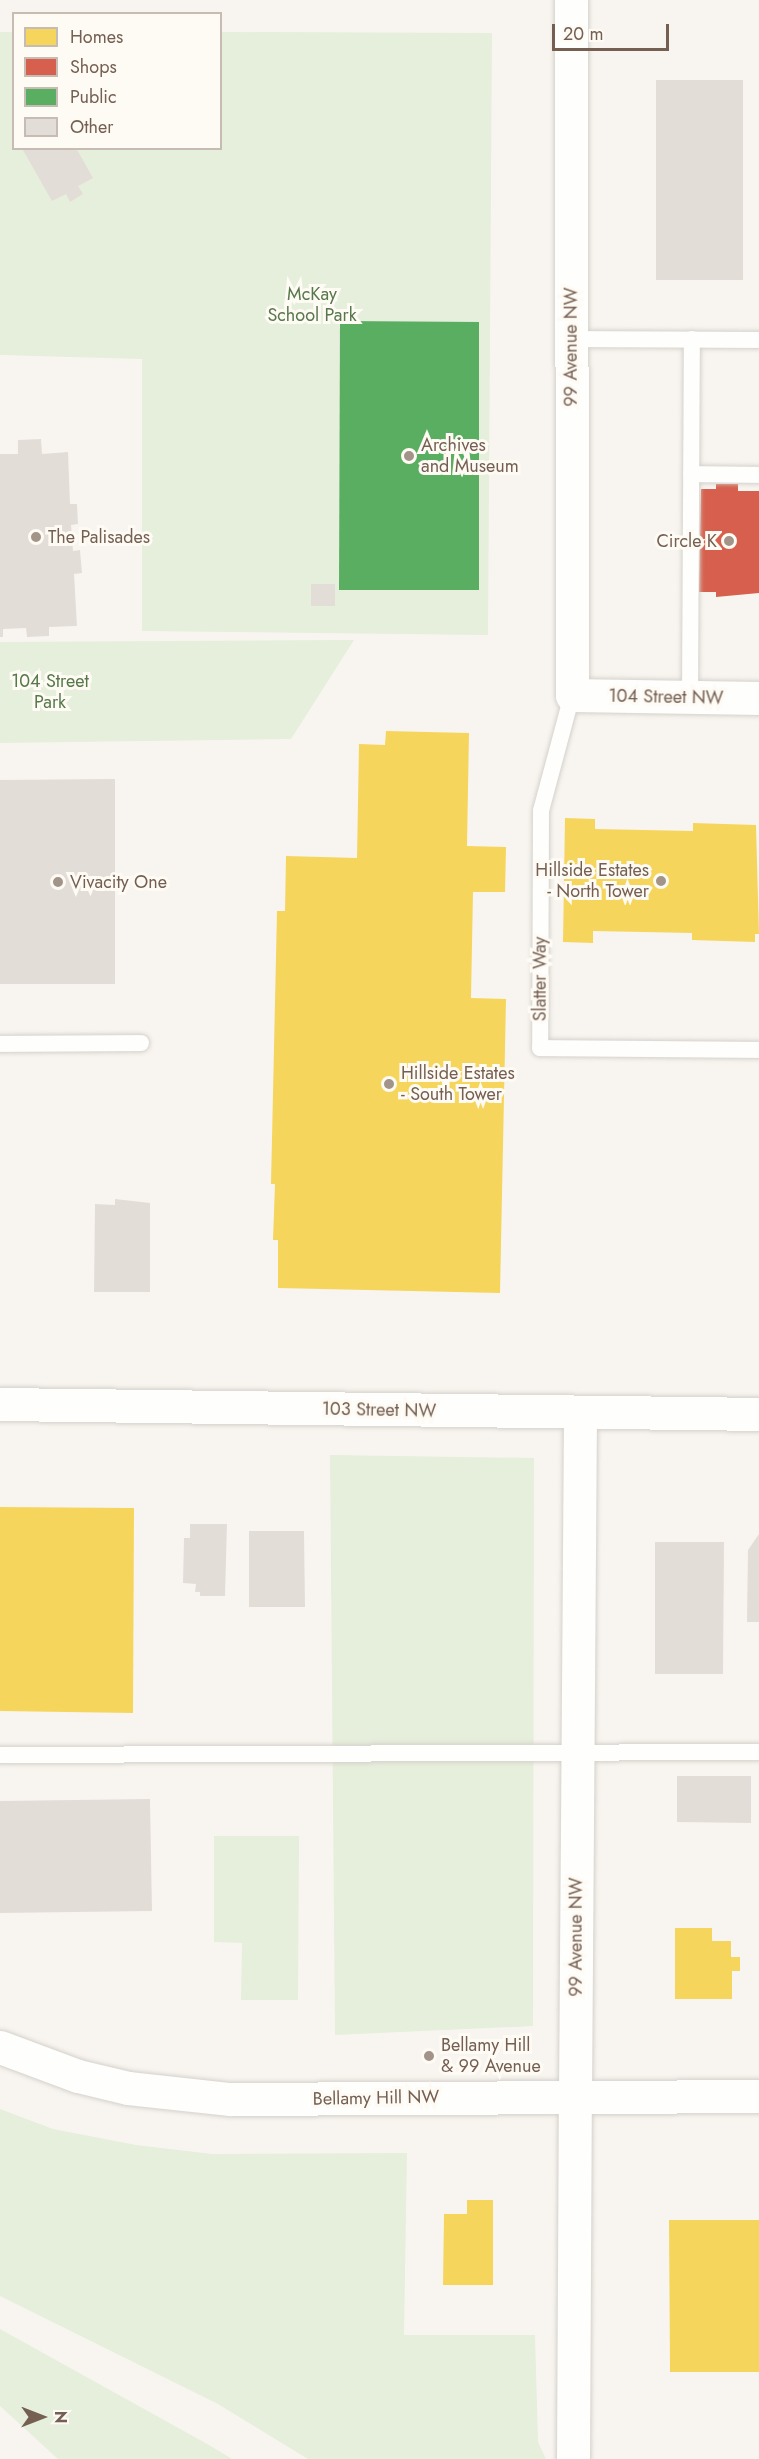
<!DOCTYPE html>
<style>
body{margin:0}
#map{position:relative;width:759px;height:2459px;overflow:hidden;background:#f8f5f0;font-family:Jost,sans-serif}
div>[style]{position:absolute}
.green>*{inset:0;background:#e6eedc}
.homes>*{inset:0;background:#f6d55c}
.shops>*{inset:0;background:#d6604d}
.public>*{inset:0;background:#5aae61}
.building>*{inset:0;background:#e3ddd7}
.roads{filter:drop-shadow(0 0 2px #d5d1cb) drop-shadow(0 0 2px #d5d1cb)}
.service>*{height:16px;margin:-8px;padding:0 8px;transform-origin:8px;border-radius:8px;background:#fefefd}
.minor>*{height:33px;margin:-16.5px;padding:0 16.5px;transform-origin:16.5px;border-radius:16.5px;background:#fefefd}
.tertiary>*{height:33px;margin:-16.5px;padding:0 16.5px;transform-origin:16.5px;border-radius:16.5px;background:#fefefd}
.secondary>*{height:33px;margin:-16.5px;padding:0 16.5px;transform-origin:16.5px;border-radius:16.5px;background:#fefefd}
.dots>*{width:16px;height:16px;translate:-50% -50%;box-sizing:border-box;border:3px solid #fefaf4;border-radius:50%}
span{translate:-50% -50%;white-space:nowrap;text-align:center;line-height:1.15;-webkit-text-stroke:6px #fefaf4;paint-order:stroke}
.park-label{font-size:18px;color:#57784b}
.street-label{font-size:18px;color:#745f52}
.poi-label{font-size:18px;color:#745f52}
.left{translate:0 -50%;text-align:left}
.right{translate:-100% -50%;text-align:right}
.legend{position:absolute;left:12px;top:12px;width:210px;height:138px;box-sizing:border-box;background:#fefaf4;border:2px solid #c7bcb3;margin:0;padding:8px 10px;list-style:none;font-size:18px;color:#745f52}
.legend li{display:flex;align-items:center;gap:12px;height:30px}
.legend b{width:30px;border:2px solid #c7bcb3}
.north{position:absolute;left:12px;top:2387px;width:60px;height:60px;-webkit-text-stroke:4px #fefaf4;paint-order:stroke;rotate:90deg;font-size:16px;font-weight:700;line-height:24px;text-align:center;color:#745f52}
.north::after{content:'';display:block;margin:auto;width:21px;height:27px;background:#745f52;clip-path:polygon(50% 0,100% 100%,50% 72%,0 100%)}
.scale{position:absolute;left:552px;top:24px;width:117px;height:27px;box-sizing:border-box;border:3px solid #745f52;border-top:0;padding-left:8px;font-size:18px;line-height:21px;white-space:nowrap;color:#745f52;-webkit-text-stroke:4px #fefaf4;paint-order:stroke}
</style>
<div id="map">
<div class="green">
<i style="clip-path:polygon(0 32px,13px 32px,14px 148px,220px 148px,221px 32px,492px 33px,488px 635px,142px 631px,142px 359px,0 355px)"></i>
<i style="clip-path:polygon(354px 640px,291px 739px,0 743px,0 642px)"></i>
<i style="clip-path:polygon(330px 1455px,534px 1458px,533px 2026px,335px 2035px)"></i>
<i style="clip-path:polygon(214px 1836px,299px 1836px,298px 2000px,241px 2000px,242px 1943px,214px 1942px)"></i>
<i style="clip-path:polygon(0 2109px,53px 2129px,136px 2145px,212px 2154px,407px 2153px,404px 2335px,535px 2335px,538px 2442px,546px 2459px,308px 2459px,218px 2404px,0 2296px)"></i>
<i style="clip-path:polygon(0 2329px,209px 2445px,232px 2459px,58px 2459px,0 2406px)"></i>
</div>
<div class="homes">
<i style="clip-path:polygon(386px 731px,469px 733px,467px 846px,506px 847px,505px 892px,473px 892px,471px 998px,506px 999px,500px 1293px,278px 1288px,278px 1240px,273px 1240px,275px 1184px,271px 1184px,277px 911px,285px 911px,286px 856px,357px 858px,359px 744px,385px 745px)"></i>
<i style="clip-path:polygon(565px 818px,595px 819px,595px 829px,693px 831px,693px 823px,756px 825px,759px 934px,755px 934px,755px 942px,692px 940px,692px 933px,593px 931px,593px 943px,563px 942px)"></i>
<i style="clip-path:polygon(0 1507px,134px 1508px,133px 1713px,0 1711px)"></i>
<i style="clip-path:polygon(675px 1928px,712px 1928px,712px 1941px,731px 1941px,731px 1957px,740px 1957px,740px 1971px,732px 1971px,732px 1999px,675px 1999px)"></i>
<i style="clip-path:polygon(467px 2200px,493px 2200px,493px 2285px,443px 2285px,444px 2214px,467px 2214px)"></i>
<i style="clip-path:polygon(669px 2220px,759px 2220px,759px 2372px,670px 2372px)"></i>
</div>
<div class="shops">
<i style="clip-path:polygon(716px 484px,738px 484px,738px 491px,759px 491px,759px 593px,716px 597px,716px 592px,699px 592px,701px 489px,716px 489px)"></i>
</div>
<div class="public">
<i style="clip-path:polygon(340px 321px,479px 322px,479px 590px,339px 590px)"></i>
</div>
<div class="building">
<i style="clip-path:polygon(656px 80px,743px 80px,743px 280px,656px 280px)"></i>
<i style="clip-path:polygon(27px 148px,76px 148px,93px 178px,78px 186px,83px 194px,70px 202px,66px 194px,52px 201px,23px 150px)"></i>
<i style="clip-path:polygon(41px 439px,42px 454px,68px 452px,70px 504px,77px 504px,78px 524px,71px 525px,73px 551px,80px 550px,82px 573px,74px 574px,77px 626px,49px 627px,49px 636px,27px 637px,26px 628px,3px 629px,3px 637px,0 637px,0 454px,18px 454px,18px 440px)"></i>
<i style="clip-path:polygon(311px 584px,335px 584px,335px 606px,311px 606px)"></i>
<i style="clip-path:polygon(115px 779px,115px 984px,0 984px,0 780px)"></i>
<i style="clip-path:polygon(115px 1199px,150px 1203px,150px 1292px,94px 1292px,95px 1204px,115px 1205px)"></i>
<i style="clip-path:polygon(190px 1524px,227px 1524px,225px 1596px,200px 1596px,200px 1592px,195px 1592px,196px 1584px,183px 1583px,184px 1538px,190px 1538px)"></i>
<i style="clip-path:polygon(249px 1531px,304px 1531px,305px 1607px,249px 1607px)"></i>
<i style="clip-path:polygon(759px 1534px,759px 1622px,747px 1622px,748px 1550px)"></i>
<i style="clip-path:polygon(655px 1542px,724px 1542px,723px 1674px,655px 1674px)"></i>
<i style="clip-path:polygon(677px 1776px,751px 1776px,751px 1823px,677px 1822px)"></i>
<i style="clip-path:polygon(150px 1799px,152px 1911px,0 1913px,0 1801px)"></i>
</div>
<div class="roads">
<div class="service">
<i style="left:570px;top:339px;width:189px;rotate:0.3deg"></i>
<i style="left:691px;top:474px;width:68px;rotate:0.8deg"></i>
<i style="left:572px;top:695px;width:120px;rotate:105deg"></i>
<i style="left:541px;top:811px;width:237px;rotate:90.2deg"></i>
<i style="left:540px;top:1048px;width:219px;rotate:0.5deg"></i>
<i style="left:690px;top:698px;width:359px;rotate:-89.7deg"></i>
<i style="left:0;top:1044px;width:141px;rotate:-0.4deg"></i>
<i style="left:0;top:1755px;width:759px;rotate:-0.23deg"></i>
</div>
<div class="minor">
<i style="left:571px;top:0;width:695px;rotate:89.92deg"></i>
<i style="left:572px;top:695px;width:187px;rotate:0.9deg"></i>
<i style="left:575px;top:2096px;width:682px;rotate:-89.58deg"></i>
</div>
<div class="tertiary">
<i style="left:0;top:1404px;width:759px;rotate:0.75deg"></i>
<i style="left:573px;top:2459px;width:363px;rotate:-89.7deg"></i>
</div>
<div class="secondary">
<i style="left:0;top:2047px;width:83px;rotate:20.4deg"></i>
<i style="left:78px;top:2076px;width:51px;rotate:13.5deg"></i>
<i style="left:128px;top:2088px;width:103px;rotate:6.2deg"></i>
<i style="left:230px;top:2099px;width:529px;rotate:-0.32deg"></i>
</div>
</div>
<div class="dots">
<i style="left:409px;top:456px;background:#a29489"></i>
<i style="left:36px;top:537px;background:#a29489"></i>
<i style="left:729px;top:541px;background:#a29489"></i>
<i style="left:661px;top:881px;background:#a29489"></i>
<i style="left:58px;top:882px;background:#a29489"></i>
<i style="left:389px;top:1084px;background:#a29489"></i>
<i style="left:429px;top:2056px;background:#a29489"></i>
</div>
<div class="park-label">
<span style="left:312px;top:305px">McKay<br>School Park</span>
<span style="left:50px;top:692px">104 Street<br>Park</span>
</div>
<div class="street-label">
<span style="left:571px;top:347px;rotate:-90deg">99 Avenue NW</span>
<span style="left:666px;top:697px;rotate:1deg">104 Street NW</span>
<span style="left:540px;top:979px;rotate:-90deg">Slatter Way</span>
<span style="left:379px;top:1410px;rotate:1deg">103 Street NW</span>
<span style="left:576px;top:1937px;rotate:-90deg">99 Avenue NW</span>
<span style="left:376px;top:2098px;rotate:-1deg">Bellamy Hill NW</span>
</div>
<div class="poi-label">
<span class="left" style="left:421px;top:456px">Archives<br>and Museum</span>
<span class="left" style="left:48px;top:537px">The Palisades</span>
<span class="right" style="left:717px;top:541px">Circle K</span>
<span class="right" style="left:649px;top:881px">Hillside Estates<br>- North Tower</span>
<span class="left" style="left:70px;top:882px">Vivacity One</span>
<span class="left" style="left:401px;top:1084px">Hillside Estates<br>- South Tower</span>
<span class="left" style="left:441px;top:2056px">Bellamy Hill<br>&amp; 99 Avenue</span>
</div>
<ul class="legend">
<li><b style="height:16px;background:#f6d55c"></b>Homes</li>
<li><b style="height:16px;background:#d6604d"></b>Shops</li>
<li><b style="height:16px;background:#5aae61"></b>Public</li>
<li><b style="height:16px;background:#e3ddd7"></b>Other</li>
</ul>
<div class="north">N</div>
<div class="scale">20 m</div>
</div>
